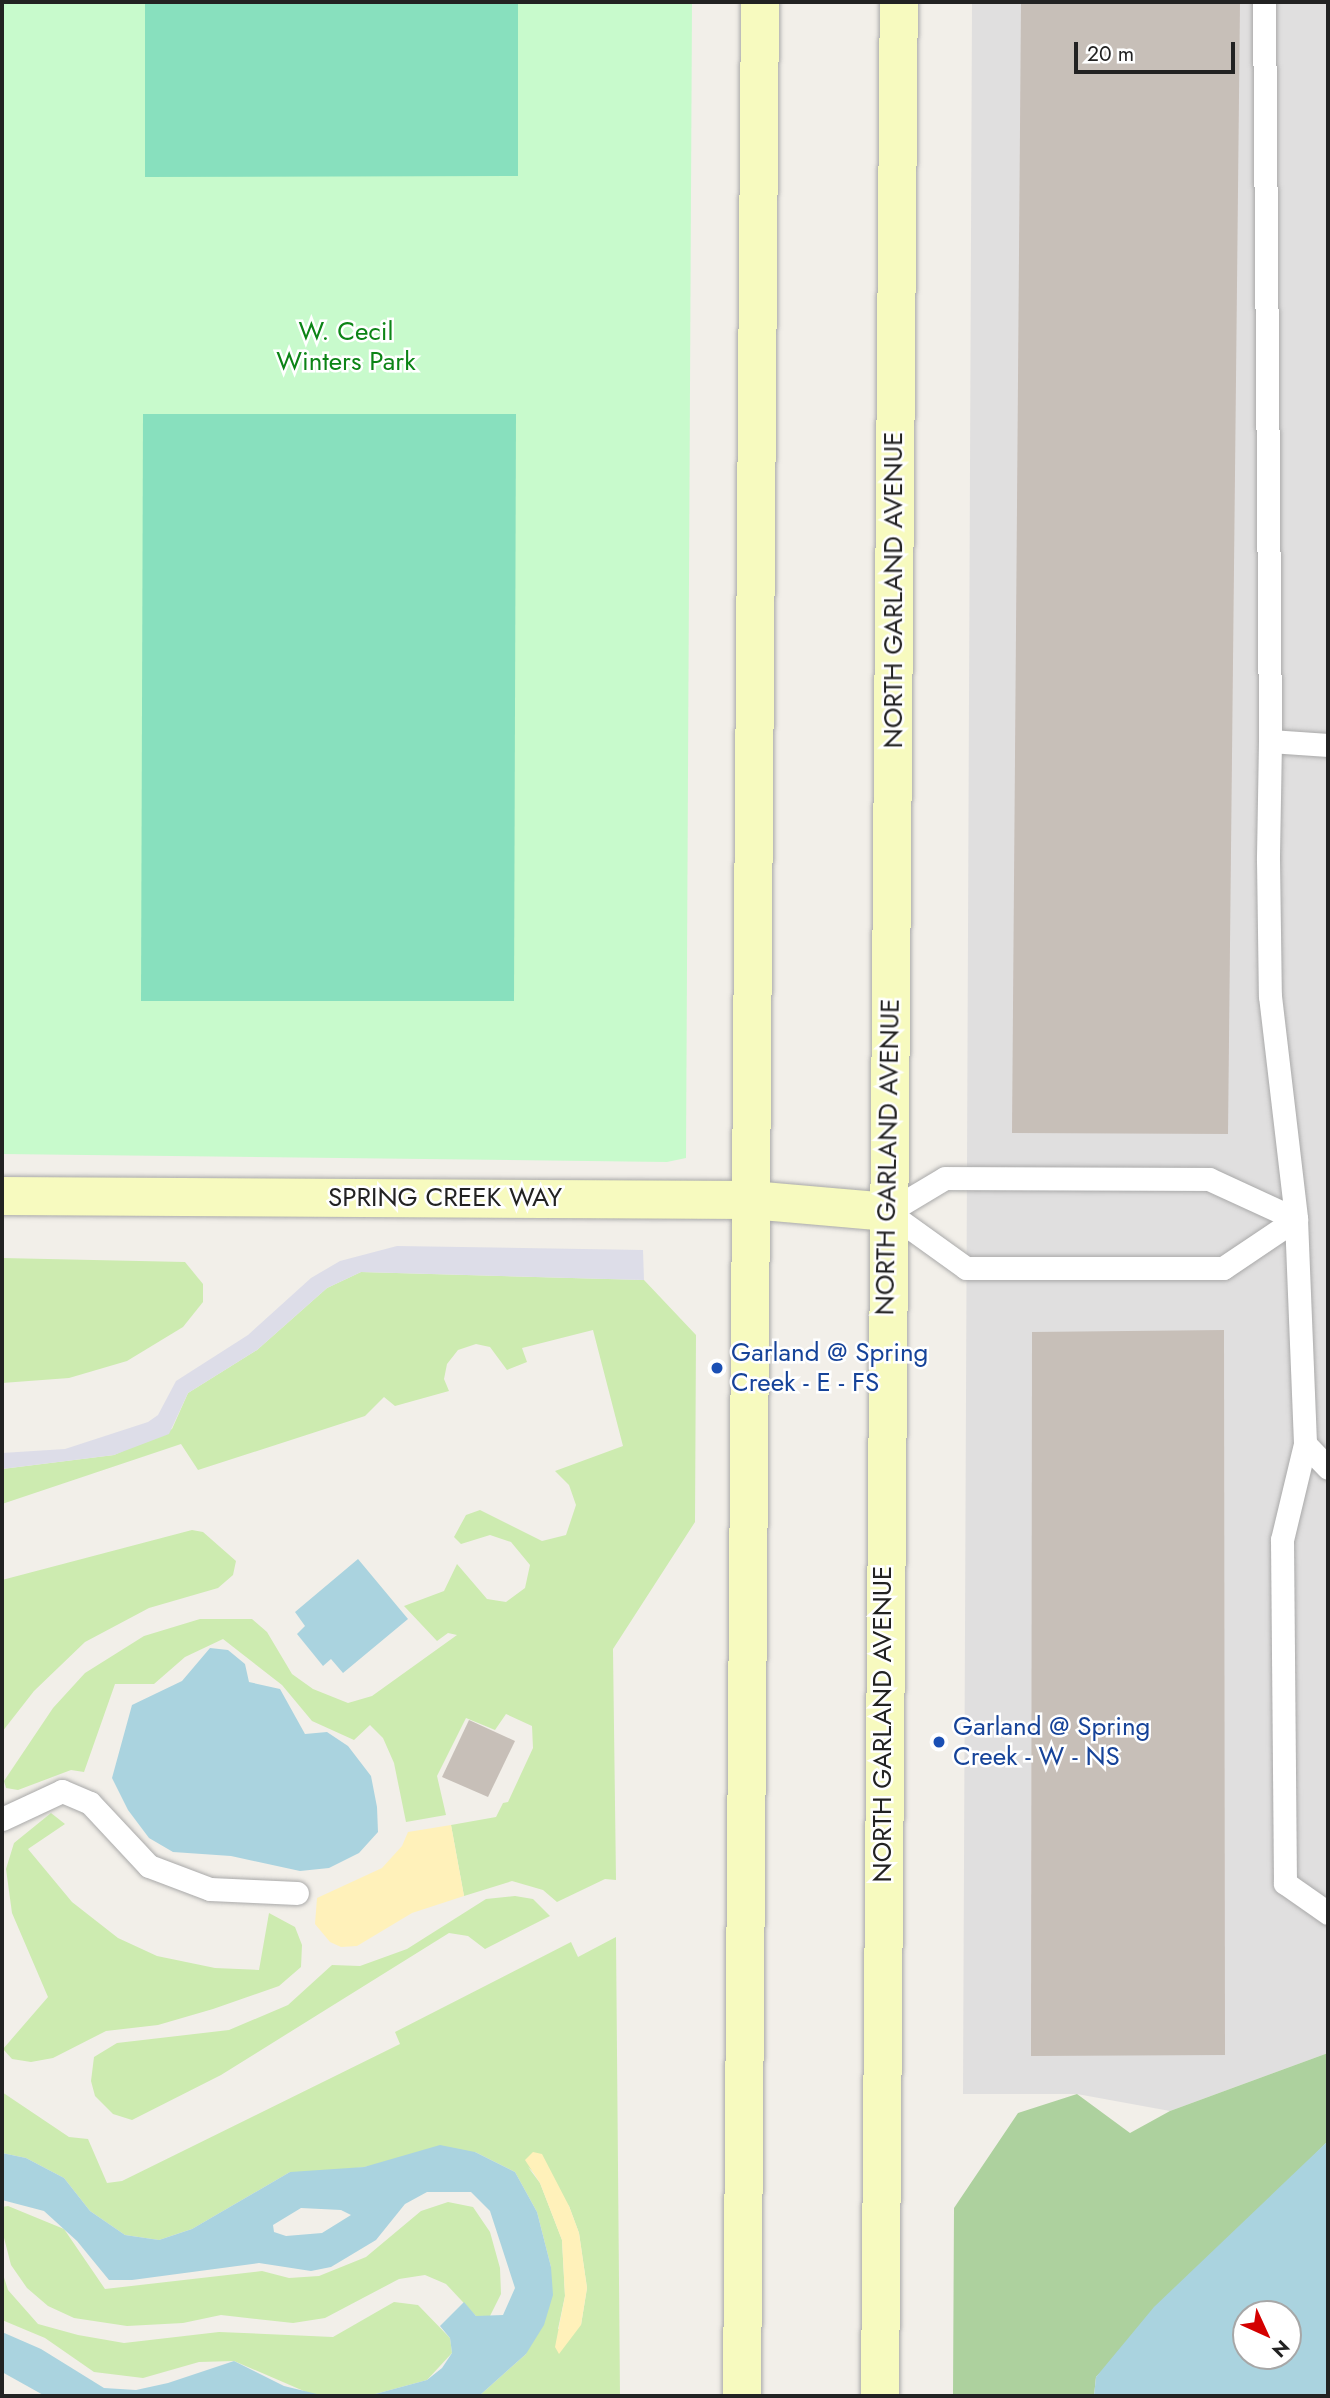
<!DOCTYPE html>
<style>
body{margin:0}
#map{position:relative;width:1330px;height:2398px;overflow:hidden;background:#f2efe9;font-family:Jost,sans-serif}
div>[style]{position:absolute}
.residential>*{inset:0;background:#e0dfdf}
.grass>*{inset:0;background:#cdebb0}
.forest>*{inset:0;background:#add19e}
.sand>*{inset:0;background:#fff1ba}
.park>*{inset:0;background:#c8facc}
.pitch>*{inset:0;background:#88e0be}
.plaza>*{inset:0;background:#dddde8}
.water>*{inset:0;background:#aad3df}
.building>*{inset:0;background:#c7bfb8}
.roads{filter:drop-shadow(0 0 2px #a9a9a9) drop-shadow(0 0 2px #a9a9a9)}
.lane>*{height:23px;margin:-11.5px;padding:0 11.5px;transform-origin:11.5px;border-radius:11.5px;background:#fff}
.secondary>*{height:38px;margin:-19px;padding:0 19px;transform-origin:19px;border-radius:19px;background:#f7fabf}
.dots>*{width:19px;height:19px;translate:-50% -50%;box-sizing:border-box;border:4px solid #fff;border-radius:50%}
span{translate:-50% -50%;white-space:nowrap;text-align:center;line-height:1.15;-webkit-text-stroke:5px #fff;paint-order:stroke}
.park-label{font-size:26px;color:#0c8416}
.street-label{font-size:26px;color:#222}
.transit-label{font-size:26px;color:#164399}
.left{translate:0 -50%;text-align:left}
.frame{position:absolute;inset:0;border:4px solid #222;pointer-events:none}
.north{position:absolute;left:1232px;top:2300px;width:70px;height:70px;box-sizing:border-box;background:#fff;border:2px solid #a7a7a7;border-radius:50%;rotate:135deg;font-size:19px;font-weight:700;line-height:28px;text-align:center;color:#222}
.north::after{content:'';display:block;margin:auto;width:24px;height:32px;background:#d40000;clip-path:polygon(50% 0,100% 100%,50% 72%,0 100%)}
.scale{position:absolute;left:1074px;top:42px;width:161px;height:32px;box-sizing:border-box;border:4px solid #222;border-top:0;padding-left:9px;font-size:21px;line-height:24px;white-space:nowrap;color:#222;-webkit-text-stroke:5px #fff;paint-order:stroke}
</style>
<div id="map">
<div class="residential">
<i style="clip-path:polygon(972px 2px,1328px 2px,1328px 2053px,1170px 2111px,1077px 2094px,963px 2094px)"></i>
</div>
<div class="grass">
<i style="clip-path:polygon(2px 1258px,185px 1262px,203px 1284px,203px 1302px,183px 1327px,127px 1361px,69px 1378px,2px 1383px)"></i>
<i style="clip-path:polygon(361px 1272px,644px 1280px,696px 1335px,695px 1522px,613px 1649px,616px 1880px,605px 1879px,557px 1902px,543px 1890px,512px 1881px,464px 1896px,451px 1825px,496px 1817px,503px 1803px,508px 1802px,533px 1748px,532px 1726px,506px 1714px,495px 1730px,466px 1718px,437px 1776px,446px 1815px,406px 1822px,394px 1763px,383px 1738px,370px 1725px,354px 1740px,312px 1721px,282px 1685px,223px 1639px,185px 1657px,154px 1684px,115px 1684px,84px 1772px,71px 1770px,18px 1790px,6px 1788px,4px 1781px,53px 1708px,85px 1673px,144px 1636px,200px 1619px,252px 1619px,267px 1632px,292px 1674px,313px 1689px,348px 1703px,372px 1696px,457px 1635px,448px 1633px,437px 1641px,404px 1606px,444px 1591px,457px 1564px,487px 1599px,506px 1602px,525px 1588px,530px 1565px,511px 1542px,490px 1535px,461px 1544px,454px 1537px,466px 1515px,480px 1510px,542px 1541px,566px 1535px,576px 1505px,569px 1485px,555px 1471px,623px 1446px,593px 1330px,522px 1348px,527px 1362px,507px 1370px,490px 1347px,476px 1344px,458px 1350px,447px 1364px,444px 1379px,449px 1391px,395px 1406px,384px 1397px,365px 1416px,198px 1470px,181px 1444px,2px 1504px,2px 1469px,114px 1455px,172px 1429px,188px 1393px,257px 1350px,327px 1288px)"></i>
<i style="clip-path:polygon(192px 1530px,203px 1532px,236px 1561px,233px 1575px,218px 1588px,149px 1608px,85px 1642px,34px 1691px,2px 1732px,2px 1580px)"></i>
<i style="clip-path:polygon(51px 1813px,65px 1824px,28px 1849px,72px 1902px,118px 1938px,157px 1956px,215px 1968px,259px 1970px,269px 1913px,295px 1927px,302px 1945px,301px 1967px,279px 1986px,213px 2009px,158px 2025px,106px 2031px,53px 2058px,31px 2062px,12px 2059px,3px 2049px,48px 1997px,12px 1913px,6px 1869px,14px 1843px)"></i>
<i style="clip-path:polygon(515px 1896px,533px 1899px,550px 1916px,485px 1949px,468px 1936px,449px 1933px,221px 2075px,132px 2120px,113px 2114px,95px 2096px,91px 2081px,94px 2057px,117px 2043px,229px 2030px,288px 2005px,332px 1965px,360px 1966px,407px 1949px,486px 1899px)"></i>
<i style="clip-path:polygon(evenodd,616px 1937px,620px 2396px,479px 2396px,526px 2354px,551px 2267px,537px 2212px,515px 2172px,475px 2152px,327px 2172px,290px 2172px,192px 2229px,159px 2240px,125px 2235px,90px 2211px,64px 2178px,26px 2158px,2px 2153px,2px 2092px,69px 2137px,88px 2139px,107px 2183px,122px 2181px,400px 2044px,395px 2032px,571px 1942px,578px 1957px,616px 1937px,528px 2167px,569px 2206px,579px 2233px,587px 2288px,581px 2325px,558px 2329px,565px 2296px,562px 2240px,540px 2183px,528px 2167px)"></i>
<i style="clip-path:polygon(448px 2202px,473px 2207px,490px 2232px,500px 2268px,501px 2294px,489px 2318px,476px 2316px,446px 2284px,425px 2275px,399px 2279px,325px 2318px,293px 2323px,221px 2315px,183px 2323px,127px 2326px,74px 2318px,48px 2306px,27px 2288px,11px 2265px,2px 2230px,2px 2207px,8px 2206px,64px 2229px,105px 2289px,262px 2271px,289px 2278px,319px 2276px,366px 2257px,421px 2211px)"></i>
<i style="clip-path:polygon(2px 2271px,8px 2290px,38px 2324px,78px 2335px,124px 2343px,219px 2332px,333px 2337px,394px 2302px,418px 2305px,450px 2338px,452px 2353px,427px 2380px,368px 2396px,313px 2395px,234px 2361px,199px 2362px,143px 2378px,94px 2372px,45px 2338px,2px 2320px)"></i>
</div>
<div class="forest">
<i style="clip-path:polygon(1328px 2053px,1328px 2141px,1096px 2377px,1094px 2396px,953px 2396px,954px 2208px,1018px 2113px,1077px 2094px,1130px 2133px,1170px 2111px)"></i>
</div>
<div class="sand">
<i style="clip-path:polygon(451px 1825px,464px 1896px,412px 1913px,357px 1946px,341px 1947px,330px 1942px,315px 1924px,317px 1898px,382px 1868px,402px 1846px,408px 1832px)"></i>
<i style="clip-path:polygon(533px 2152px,542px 2154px,569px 2206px,579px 2233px,587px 2288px,581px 2325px,559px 2354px,555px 2347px,565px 2296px,562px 2240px,540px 2183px,525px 2160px)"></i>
</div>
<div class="park">
<i style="clip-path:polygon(2px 2px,692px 2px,686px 1158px,667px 1162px,2px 1154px)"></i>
</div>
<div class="pitch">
<i style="clip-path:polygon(145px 2px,518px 2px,518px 176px,145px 177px)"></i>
<i style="clip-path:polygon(143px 414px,516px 414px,514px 1001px,141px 1001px)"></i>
</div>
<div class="plaza">
<i style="clip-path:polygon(397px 1246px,643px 1250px,644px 1280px,361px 1272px,327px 1288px,257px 1350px,188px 1393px,169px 1434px,114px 1455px,2px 1469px,2px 1453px,65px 1449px,148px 1422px,158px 1415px,176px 1381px,248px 1335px,311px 1278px,340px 1261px)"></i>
</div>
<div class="water">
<i style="clip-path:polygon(358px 1559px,408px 1619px,343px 1673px,331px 1659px,323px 1666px,297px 1634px,305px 1626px,295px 1612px)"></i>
<i style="clip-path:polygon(210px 1648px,228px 1650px,245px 1664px,249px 1682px,280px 1689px,305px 1734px,327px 1732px,348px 1746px,371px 1776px,377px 1807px,378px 1832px,359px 1853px,329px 1868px,300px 1871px,231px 1856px,173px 1852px,149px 1838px,128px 1810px,112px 1778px,132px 1705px,182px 1681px)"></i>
<i style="clip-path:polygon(evenodd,1328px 2141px,1328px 2396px,1094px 2396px,1096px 2377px,1154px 2307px,1328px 2141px,1246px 2314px,1288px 2314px,1288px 2356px,1246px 2356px,1246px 2314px)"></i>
<i style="clip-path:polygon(evenodd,440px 2145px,475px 2152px,515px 2172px,537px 2212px,551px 2267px,553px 2295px,544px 2325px,526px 2354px,479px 2396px,368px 2396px,427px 2380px,442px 2368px,452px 2353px,450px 2338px,440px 2326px,464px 2302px,476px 2316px,503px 2315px,515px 2288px,490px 2211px,471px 2192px,427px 2192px,405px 2204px,376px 2240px,331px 2267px,311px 2271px,259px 2263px,132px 2280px,109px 2280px,77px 2241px,44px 2211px,2px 2200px,2px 2153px,26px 2158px,64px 2178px,90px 2211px,125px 2235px,159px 2240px,192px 2229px,290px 2172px,364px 2167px,440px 2145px,301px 2208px,341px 2210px,351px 2215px,322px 2233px,286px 2236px,274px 2232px,273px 2225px,301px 2208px)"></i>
<i style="clip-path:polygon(2px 2332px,41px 2349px,104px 2388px,136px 2390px,168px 2383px,234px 2361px,284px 2386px,325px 2396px,45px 2396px,2px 2372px)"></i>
</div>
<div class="building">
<i style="clip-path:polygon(1021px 2px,1240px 2px,1228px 1134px,1012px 1133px)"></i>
<i style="clip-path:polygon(1224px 1330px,1225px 2055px,1031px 2056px,1032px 1332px)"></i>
<i style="clip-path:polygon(469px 1720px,515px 1741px,488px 1797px,442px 1777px)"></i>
</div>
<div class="roads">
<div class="lane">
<i style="left:1264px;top:2px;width:739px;rotate:89.53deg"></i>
<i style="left:1328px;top:745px;width:58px;rotate:-176.1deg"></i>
<i style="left:1270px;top:741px;width:119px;rotate:91deg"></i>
<i style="left:1268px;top:860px;width:136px;rotate:89.2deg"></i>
<i style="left:1270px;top:996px;width:225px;rotate:83.3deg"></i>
<i style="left:1296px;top:1219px;width:225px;rotate:87.7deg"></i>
<i style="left:1305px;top:1444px;width:33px;rotate:46deg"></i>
<i style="left:945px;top:1178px;width:264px;rotate:0.2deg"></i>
<i style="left:1209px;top:1179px;width:96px;rotate:24.7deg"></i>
<i style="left:1296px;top:1219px;width:88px;rotate:146.1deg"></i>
<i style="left:1223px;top:1268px;width:257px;rotate:180deg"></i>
<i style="left:966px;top:1268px;width:96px;rotate:-144.3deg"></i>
<i style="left:888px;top:1212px;width:66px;rotate:-30.8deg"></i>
<i style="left:1305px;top:1444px;width:99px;rotate:103.5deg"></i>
<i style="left:1282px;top:1540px;width:343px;rotate:89.5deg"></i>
<i style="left:1285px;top:1883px;width:52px;rotate:34.9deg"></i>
<i style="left:2px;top:1819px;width:66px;rotate:-25deg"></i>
<i style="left:62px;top:1791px;width:30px;rotate:23deg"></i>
<i style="left:90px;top:1803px;width:86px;rotate:46.9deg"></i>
<i style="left:149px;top:1866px;width:65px;rotate:20.7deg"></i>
<i style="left:210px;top:1889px;width:87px;rotate:2.6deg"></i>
</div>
<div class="secondary">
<i style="left:2px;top:1196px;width:749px;rotate:0.31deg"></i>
<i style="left:751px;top:1200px;width:138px;rotate:5deg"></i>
<i style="left:742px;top:2396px;width:2394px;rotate:-89.57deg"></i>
<i style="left:880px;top:2396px;width:2394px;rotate:-89.55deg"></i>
</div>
</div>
<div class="dots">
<i style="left:717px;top:1368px;background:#1a4fb4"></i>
<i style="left:939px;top:1742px;background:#1a4fb4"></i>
</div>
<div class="park-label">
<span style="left:346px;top:347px">W. Cecil<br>Winters Park</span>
</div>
<div class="street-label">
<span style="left:894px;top:590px;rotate:-90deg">NORTH GARLAND AVENUE</span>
<span style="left:888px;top:1157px;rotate:-89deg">NORTH GARLAND AVENUE</span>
<span style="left:445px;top:1198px">SPRING CREEK WAY</span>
<span style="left:883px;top:1724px;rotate:-90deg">NORTH GARLAND AVENUE</span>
</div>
<div class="transit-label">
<span class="left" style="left:731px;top:1368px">Garland @ Spring<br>Creek - E - FS</span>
<span class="left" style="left:953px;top:1742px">Garland @ Spring<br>Creek - W - NS</span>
</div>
<div class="frame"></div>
<div class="north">N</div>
<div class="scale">20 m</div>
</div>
